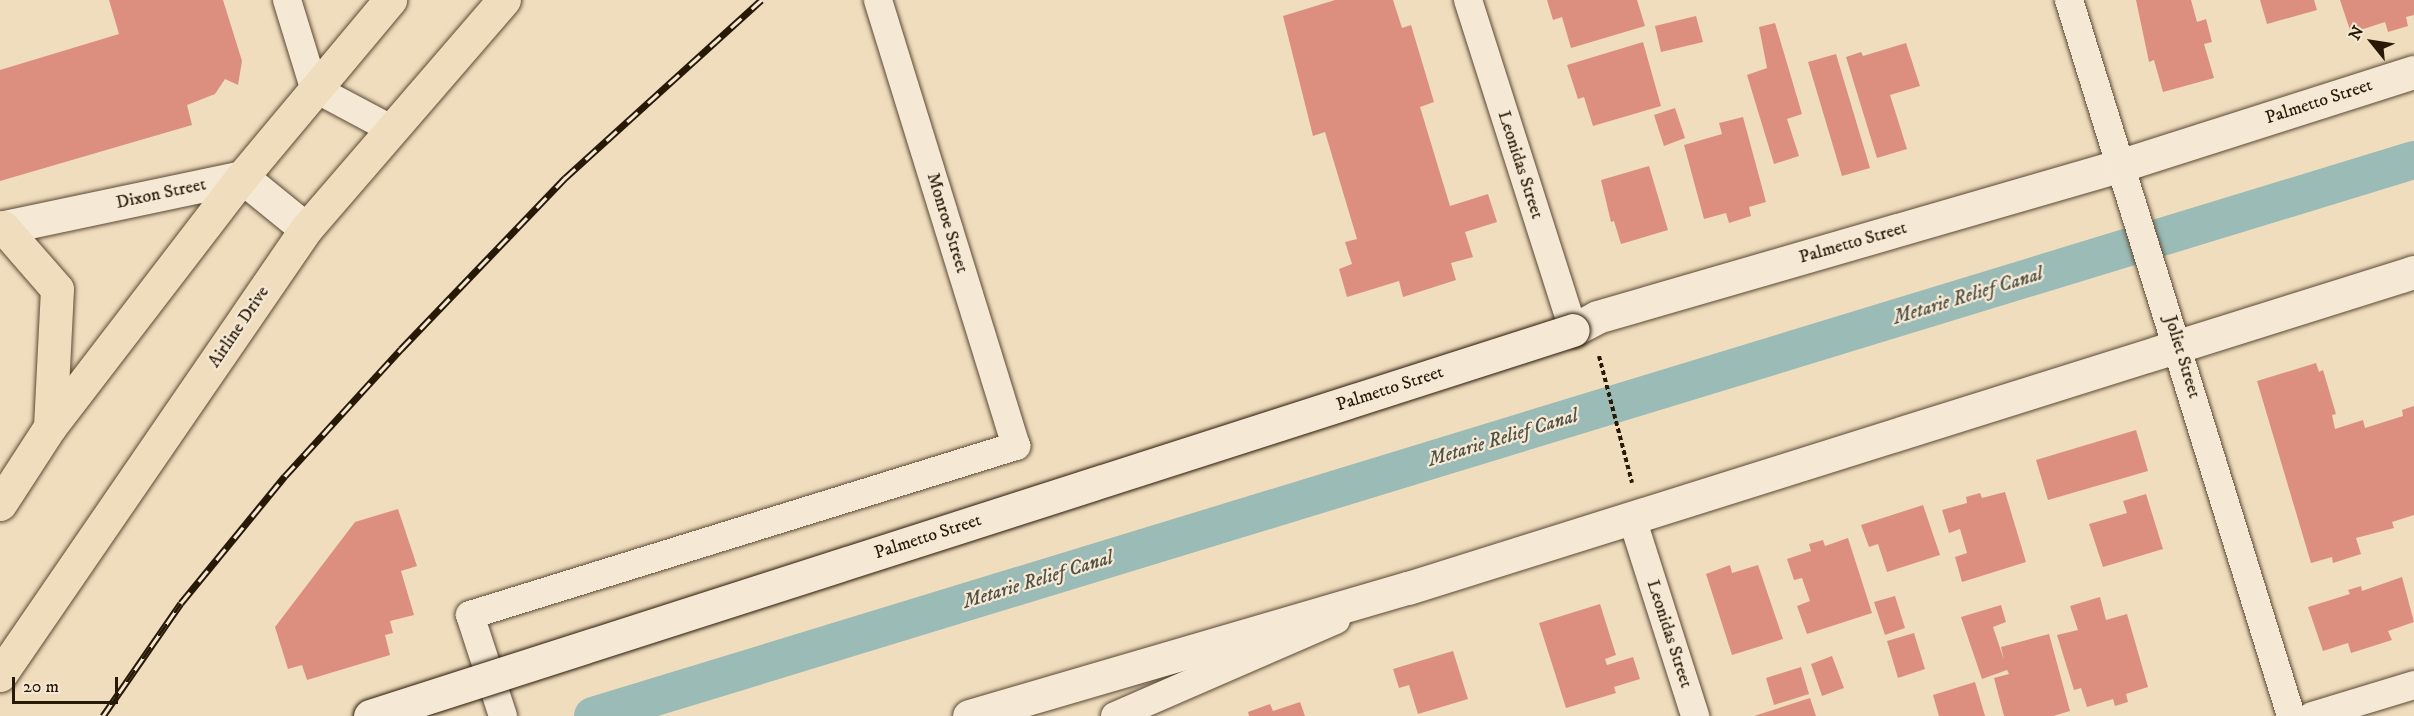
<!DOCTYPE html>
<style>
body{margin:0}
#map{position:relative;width:2414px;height:716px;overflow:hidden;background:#f0ddbe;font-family:"IM FELL DW Pica",serif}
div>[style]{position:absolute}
.canal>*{height:38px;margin:-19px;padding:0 19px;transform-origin:19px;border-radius:19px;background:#9bbbb6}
.building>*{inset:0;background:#dc8f7f}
.path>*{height:4px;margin-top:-2px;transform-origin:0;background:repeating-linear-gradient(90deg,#281806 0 4.5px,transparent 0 7.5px)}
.roads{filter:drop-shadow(0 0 2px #5a4934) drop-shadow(0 0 2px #5a4934)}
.street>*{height:28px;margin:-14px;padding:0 14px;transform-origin:14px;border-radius:14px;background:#f5e9d5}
.secondary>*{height:33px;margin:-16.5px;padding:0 16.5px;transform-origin:16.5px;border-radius:16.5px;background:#f5e9d5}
.highway>*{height:33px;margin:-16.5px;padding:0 16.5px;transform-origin:16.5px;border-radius:16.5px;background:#f0ddbe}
.rail>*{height:7px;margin-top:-3.5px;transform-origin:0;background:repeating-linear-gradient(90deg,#f5e9d5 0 14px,#281806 0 28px);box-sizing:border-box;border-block:2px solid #281806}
.bridges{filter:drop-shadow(0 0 2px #281806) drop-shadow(0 0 2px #281806)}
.secondary-bridge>*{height:33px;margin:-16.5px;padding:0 16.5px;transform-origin:16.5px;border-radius:16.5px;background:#f5e9d5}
span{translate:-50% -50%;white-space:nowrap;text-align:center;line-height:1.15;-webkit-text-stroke:4.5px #f5e9d5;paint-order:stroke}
.street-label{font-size:18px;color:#281806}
.water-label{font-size:20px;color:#505144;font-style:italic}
.north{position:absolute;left:2342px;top:12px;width:60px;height:60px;-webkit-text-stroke:4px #f5e9d5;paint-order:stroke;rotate:300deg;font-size:16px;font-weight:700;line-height:24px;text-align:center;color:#281806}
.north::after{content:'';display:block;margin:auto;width:21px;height:27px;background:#281806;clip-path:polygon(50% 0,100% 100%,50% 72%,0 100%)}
.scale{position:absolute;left:12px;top:677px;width:106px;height:27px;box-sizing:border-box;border:3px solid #281806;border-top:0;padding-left:8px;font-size:18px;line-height:21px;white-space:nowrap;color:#281806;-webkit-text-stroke:4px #f5e9d5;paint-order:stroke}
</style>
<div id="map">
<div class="canal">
<i style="left:593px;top:716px;width:1904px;rotate:-16.98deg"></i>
</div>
<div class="building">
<i style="clip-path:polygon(109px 0,223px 0,242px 61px,238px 85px,225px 79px,215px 94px,187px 105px,192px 125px,0 181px,0 70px,119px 34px)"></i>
<i style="clip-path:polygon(1335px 0,1393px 0,1402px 28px,1411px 25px,1434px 102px,1420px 107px,1450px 206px,1488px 194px,1497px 222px,1465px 232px,1473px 257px,1451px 263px,1456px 280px,1403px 297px,1399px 281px,1347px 297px,1339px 269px,1352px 264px,1345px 242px,1357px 239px,1325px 132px,1313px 136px,1283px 16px)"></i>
<i style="clip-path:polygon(1547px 0,1637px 0,1645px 26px,1571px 48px,1562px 17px,1553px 20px)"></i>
<i style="clip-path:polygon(2136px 0,2191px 0,2197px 22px,2206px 19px,2212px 42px,2204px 44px,2214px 78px,2163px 92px,2154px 60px,2149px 62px)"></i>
<i style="clip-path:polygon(2260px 0,2314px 0,2317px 10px,2267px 24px)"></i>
<i style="clip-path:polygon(2340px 0,2414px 0,2414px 15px,2406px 17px,2408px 26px,2388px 32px,2385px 22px,2351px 33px)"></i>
<i style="clip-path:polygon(1696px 16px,1703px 42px,1661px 52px,1655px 26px)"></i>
<i style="clip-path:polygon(1775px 23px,1802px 114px,1787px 119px,1799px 156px,1774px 164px,1747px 75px,1767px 68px,1759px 27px)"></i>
<i style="clip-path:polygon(1643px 42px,1661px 106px,1593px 126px,1584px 97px,1578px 99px,1567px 65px)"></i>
<i style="clip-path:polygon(1906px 43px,1920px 86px,1890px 95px,1907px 149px,1877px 158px,1846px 57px,1861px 52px,1863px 56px)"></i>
<i style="clip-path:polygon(1836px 54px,1870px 168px,1842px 176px,1808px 62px)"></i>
<i style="clip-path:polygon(1675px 108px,1685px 138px,1664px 146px,1654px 115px)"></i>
<i style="clip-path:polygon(1743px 117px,1766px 202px,1749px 207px,1751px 216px,1729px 223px,1726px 213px,1704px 219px,1684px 145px,1722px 134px,1719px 123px)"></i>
<i style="clip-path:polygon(1649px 166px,1668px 230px,1621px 244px,1614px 221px,1611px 222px,1601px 180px)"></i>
<i style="clip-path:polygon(2316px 363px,2319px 372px,2323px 370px,2336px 414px,2332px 415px,2335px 429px,2363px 420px,2365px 428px,2403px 416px,2402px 410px,2414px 406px,2414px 515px,2392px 522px,2394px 528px,2356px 538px,2361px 554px,2333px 563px,2332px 557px,2311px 563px,2257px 381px)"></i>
<i style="clip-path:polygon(2136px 430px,2148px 471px,2048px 500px,2036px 460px)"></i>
<i style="clip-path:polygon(2005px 492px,2026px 562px,1962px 582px,1955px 557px,1967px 553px,1960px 529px,1949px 533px,1942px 510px,1967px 503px,1966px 497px,1980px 493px,1982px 498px)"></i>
<i style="clip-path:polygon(2146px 494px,2163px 549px,2103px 567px,2089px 524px,2127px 513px,2123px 501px)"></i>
<i style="clip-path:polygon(1923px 505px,1940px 555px,1887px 572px,1878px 544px,1869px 547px,1861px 525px)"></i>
<i style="clip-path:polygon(398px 509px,417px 566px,401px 571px,414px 615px,390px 621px,393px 633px,385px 635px,390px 655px,307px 680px,302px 665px,288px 669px,275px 627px,355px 522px)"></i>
<i style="clip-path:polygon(1848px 538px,1872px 613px,1807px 634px,1797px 606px,1810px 601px,1802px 578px,1794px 580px,1787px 559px,1811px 551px,1809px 544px,1823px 540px,1825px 546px)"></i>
<i style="clip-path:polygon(1730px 565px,1732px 573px,1758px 565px,1783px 639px,1732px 655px,1706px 574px)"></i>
<i style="clip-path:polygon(2402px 577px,2414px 622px,2388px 631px,2392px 640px,2351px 653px,2348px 643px,2323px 651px,2308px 607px,2350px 594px,2348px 590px,2361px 586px,2362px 591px)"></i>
<i style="clip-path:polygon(1895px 596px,1905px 628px,1885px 635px,1874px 602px)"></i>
<i style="clip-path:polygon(2100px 597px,2106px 620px,2127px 614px,2148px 687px,2126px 694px,2128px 702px,2115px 706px,2113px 699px,2087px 707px,2081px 688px,2074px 690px,2057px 635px,2078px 630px,2070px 606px)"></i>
<i style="clip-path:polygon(1600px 604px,1616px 655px,1605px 659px,1607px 665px,1633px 657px,1640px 679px,1614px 687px,1616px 693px,1566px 708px,1539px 623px)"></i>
<i style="clip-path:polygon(2001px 605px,2006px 622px,1993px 627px,2004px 660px,2001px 647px,2049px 634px,2070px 711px,2053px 716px,2004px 716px,1994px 678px,2009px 674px,2007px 670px,1982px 679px,1961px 617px)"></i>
<i style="clip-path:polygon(1914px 633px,1925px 669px,1898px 678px,1887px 641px)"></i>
<i style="clip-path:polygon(1453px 651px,1468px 699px,1418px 714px,1409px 685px,1399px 688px,1393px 669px)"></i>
<i style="clip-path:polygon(1832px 656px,1844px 688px,1822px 696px,1811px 664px)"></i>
<i style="clip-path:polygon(1801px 667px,1809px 694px,1774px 705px,1766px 678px)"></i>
<i style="clip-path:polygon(1975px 682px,1985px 716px,1939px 716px,1933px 695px)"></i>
<i style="clip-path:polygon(1810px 698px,1816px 716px,1754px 716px)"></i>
<i style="clip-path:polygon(1300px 702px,1305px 716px,1249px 716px,1248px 712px,1270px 704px,1273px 711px)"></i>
</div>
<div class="path">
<i style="left:1599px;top:356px;width:131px;rotate:75.4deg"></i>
</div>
<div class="roads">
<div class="street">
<i style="left:287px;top:0;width:92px;rotate:72.9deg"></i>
<i style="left:314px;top:88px;width:89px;rotate:28deg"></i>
<i style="left:1468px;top:0;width:346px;rotate:72.3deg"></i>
<i style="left:2069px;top:0;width:750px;rotate:72.77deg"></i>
<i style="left:1632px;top:518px;width:208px;rotate:72.3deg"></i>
<i style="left:503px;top:716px;width:106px;rotate:-108.1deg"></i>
<i style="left:470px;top:615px;width:572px;rotate:-17.2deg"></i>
<i style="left:1016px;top:446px;width:467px;rotate:-107.2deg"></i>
<i style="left:1115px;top:716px;width:241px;rotate:-23.5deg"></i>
<i style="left:2312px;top:716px;width:107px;rotate:-16.9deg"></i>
</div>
<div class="secondary">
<i style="left:0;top:228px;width:247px;rotate:-11.9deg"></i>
<i style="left:242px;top:177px;width:82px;rotate:39.1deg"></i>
<i style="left:1573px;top:330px;width:27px;rotate:-28deg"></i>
<i style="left:1597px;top:317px;width:547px;rotate:-16.15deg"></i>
<i style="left:2122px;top:165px;width:306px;rotate:-17.7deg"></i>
<i style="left:969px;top:716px;width:457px;rotate:-16.3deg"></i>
<i style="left:1408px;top:588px;width:1054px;rotate:-17.44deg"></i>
</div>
<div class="highway">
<i style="left:3px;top:227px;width:82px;rotate:48.9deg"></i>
<i style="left:57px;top:289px;width:138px;rotate:92.9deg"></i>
<i style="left:0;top:504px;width:92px;rotate:-57deg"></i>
<i style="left:50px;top:427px;width:315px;rotate:-52.5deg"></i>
<i style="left:242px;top:177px;width:231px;rotate:-50.1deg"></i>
<i style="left:0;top:675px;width:541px;rotate:-55.55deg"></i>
<i style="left:306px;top:229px;width:303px;rotate:-49.2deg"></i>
</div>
</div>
<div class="rail">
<i style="left:103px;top:716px;width:137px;rotate:-55.4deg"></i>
<i style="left:181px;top:603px;width:164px;rotate:-50.7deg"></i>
<i style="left:285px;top:476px;width:172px;rotate:-47.6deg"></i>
<i style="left:401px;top:349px;width:237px;rotate:-46.2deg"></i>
<i style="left:565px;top:178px;width:265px;rotate:-42.2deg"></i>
</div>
<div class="bridges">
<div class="secondary-bridge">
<i style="left:370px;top:716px;width:1263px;rotate:-17.79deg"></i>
</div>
</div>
<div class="street-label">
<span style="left:2319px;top:102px;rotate:-18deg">Palmetto Street</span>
<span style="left:1520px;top:165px;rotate:72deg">Leonidas Street</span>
<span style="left:161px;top:194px;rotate:-12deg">Dixon Street</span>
<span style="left:947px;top:223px;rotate:73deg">Monroe Street</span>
<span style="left:1853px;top:243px;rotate:-16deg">Palmetto Street</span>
<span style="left:239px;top:327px;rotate:-56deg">Airline Drive</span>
<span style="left:2182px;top:357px;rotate:73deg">Joliet Street</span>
<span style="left:1390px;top:389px;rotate:-18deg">Palmetto Street</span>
<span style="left:928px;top:537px;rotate:-18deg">Palmetto Street</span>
<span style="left:1669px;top:634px;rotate:72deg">Leonidas Street</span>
</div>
<div class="water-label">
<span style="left:1968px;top:296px;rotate:-17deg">Metarie Relief Canal</span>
<span style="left:1503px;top:438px;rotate:-17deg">Metarie Relief Canal</span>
<span style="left:1038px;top:580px;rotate:-17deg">Metarie Relief Canal</span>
</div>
<div class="north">N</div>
<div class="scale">20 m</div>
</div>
